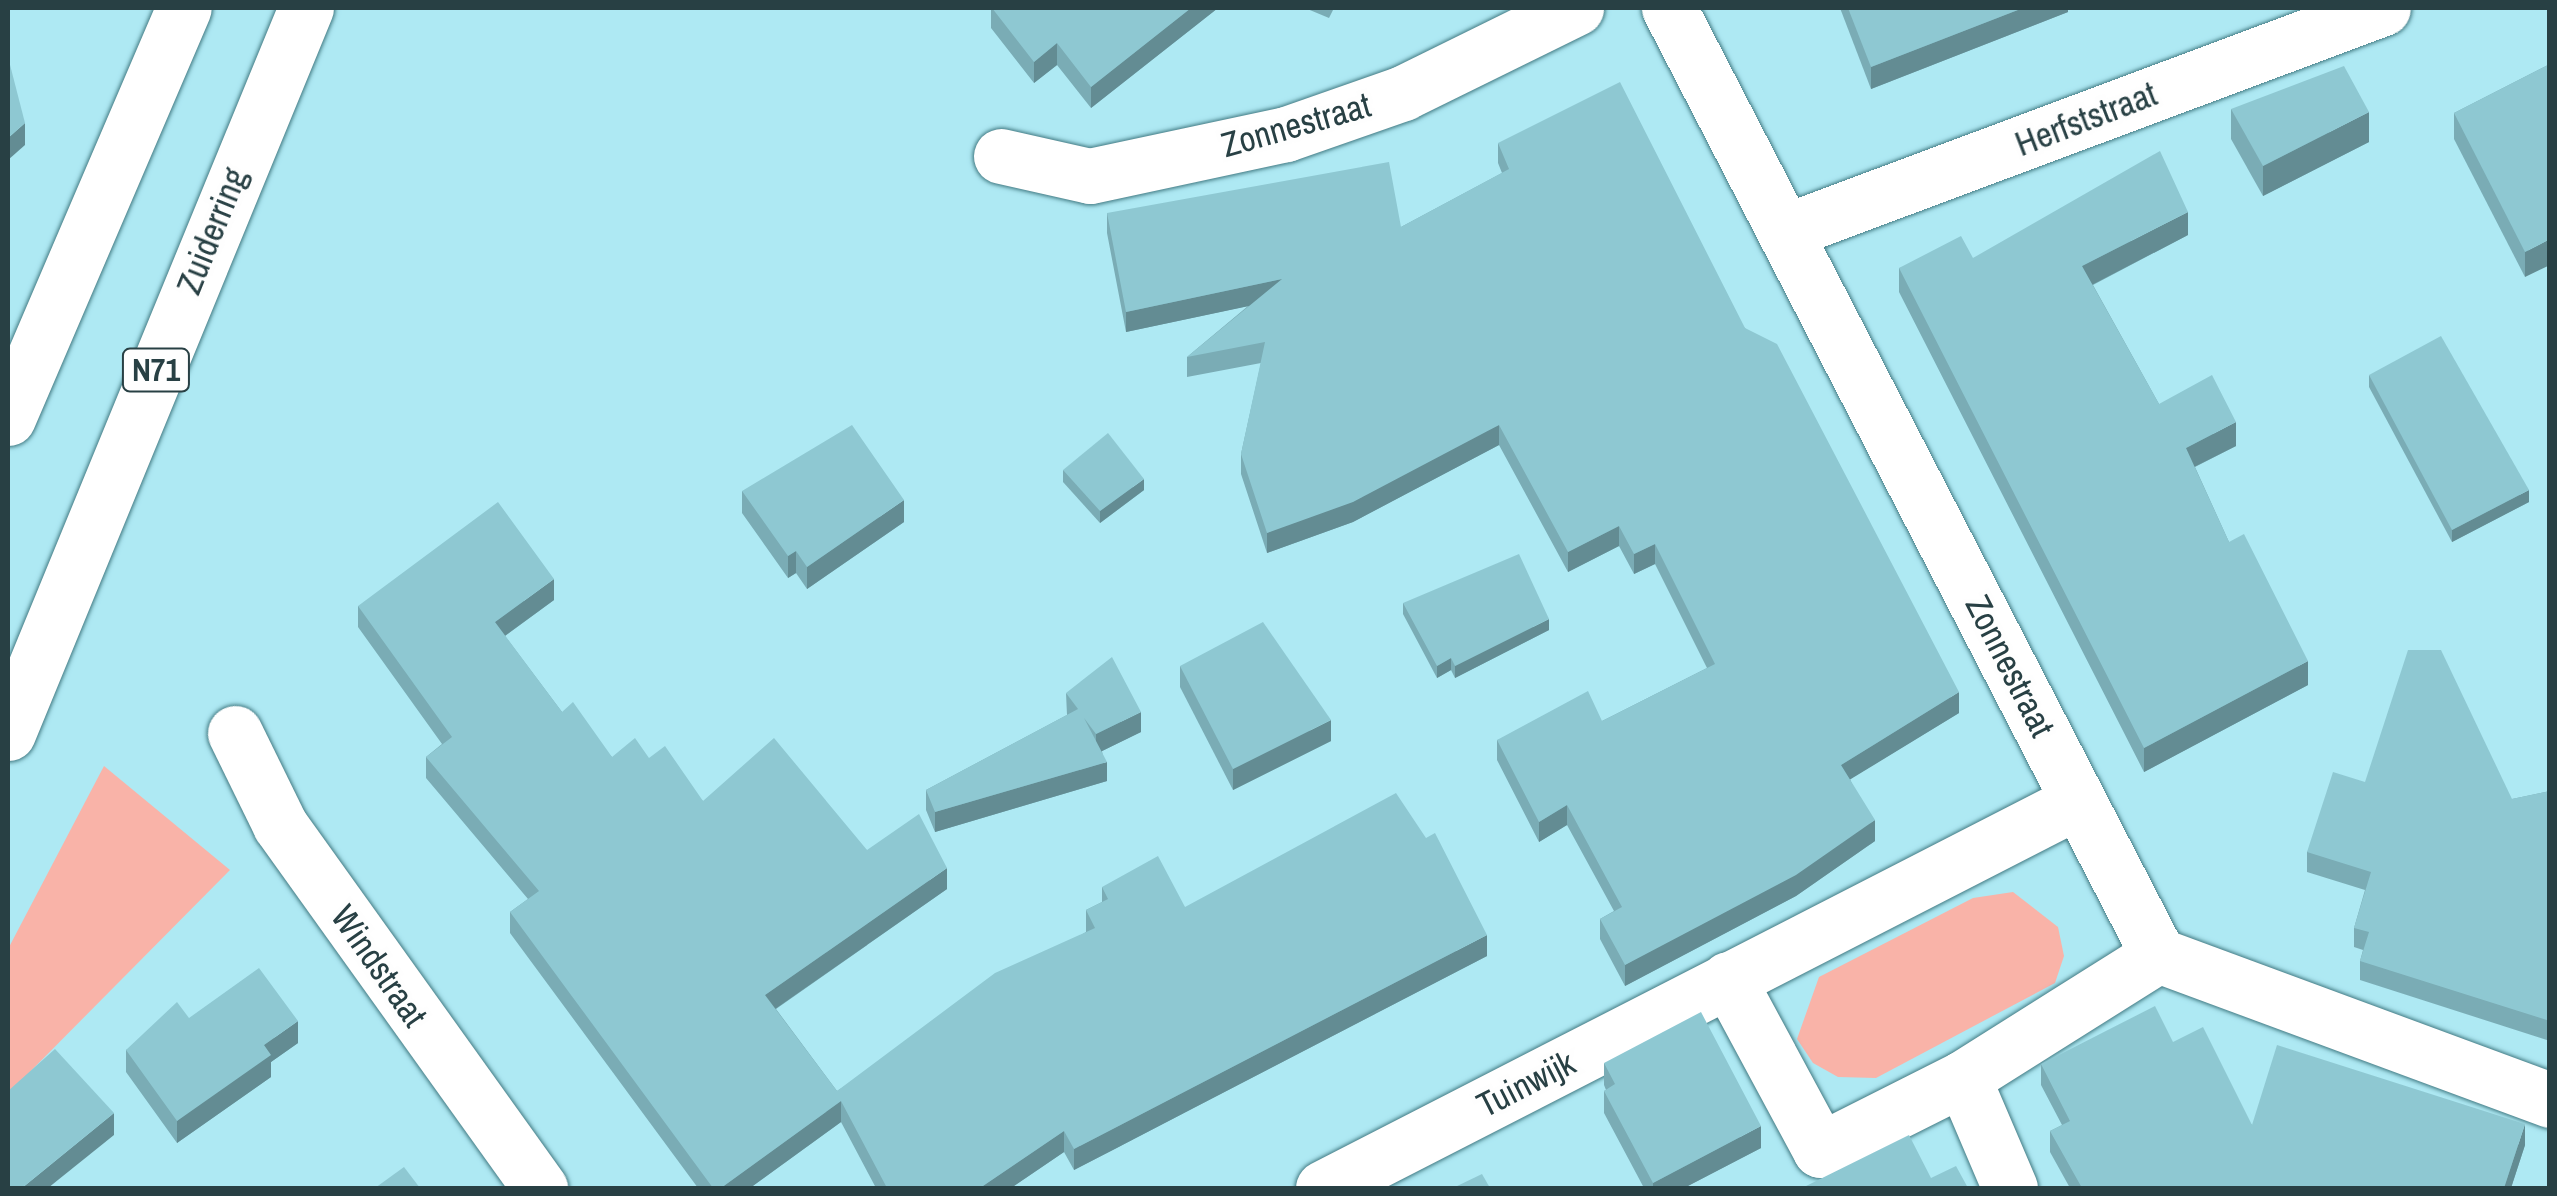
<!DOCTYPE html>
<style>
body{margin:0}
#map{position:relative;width:2557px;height:1196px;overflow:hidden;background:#aee9f3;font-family:"Archivo Narrow",sans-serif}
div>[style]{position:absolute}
.green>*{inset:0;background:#f9b3a8}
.roads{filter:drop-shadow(0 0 2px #427a83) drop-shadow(0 0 2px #427a83)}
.minor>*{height:55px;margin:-27.5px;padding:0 27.5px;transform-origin:27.5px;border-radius:27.5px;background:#fff}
.highway>*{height:55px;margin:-27.5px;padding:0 27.5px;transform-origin:27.5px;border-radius:27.5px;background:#fff}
.wall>*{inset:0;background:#7aacb5}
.shaded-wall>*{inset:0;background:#638c93}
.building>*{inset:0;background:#8ec8d2}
span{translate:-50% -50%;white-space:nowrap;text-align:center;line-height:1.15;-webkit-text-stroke:9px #fefefe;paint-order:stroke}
.shield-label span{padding:2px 8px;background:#fefefe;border:2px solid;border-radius:8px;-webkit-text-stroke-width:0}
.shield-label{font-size:32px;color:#284044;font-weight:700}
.street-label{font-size:35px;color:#284044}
.frame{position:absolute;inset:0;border:10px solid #284044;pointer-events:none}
</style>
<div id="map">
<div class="green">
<i style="clip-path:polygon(104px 766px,230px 870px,8px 1094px,8px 949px)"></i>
<i style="clip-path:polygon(2013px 892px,2058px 927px,2064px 956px,2055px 983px,1876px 1078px,1838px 1077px,1813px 1063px,1797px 1039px,1819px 977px,1973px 898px)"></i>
</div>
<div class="roads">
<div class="minor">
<i style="left:1669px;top:8px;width:1066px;rotate:62.69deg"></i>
<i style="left:2158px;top:955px;width:418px;rotate:20.3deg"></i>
<i style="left:1001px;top:156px;width:91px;rotate:12.7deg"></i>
<i style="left:1090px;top:176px;width:200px;rotate:-12.1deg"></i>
<i style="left:1286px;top:134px;width:124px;rotate:-19.3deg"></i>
<i style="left:1403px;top:93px;width:193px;rotate:-26.2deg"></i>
<i style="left:1789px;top:230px;width:634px;rotate:-20.49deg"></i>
<i style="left:235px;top:733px;width:102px;rotate:63.9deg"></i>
<i style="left:280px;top:825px;width:447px;rotate:54.4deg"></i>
<i style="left:1728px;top:979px;width:194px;rotate:61.7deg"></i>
<i style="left:1820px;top:1150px;width:160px;rotate:-26.7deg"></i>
<i style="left:1963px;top:1078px;width:231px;rotate:-32.2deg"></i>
<i style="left:1963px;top:1078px;width:120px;rotate:66.9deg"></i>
<i style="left:1323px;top:1188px;width:848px;rotate:-27.14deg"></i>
</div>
<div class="highway">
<i style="left:8px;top:418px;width:446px;rotate:-66.8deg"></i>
<i style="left:8px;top:733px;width:784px;rotate:-67.66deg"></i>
</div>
</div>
<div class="wall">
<i style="clip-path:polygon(991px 8px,1218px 8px,1091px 108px,1057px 65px,1034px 83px,991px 28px)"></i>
<i style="clip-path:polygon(1305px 8px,1334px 8px,1329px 18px)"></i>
<i style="clip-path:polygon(1840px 8px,2068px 8px,2068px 12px,1871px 89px)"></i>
<i style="clip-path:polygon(2550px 64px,2525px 277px,2454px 139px,2454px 113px)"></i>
<i style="clip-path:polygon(2231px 109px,2369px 142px,2263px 196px,2231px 139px)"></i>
<i style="clip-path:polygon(1498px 143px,1745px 328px,1959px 713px,1850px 779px,1875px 841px,1796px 896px,1625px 986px,1600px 939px,1600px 919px,1614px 911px,1567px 825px,1539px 842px,1497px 760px,1497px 740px,1602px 721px,1707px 668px,1655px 564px,1634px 574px,1619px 546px,1568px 572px,1499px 445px,1353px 522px,1267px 553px,1241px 474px,1241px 454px,1261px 363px,1187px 377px,1187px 357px,1248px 306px,1126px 332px,1107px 233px,1107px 213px,1401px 227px,1502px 173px,1498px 163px)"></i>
<i style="clip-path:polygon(2188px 235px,2093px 285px,2159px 404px,2236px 446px,2195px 467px,2229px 542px,2308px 685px,2144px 772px,1899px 292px,1899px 268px,1973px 258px)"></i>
<i style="clip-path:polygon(2369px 375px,2529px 502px,2452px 542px,2369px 387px)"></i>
<i style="clip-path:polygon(1063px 470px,1144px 490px,1100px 523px,1063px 482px)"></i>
<i style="clip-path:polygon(742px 491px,904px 522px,807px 589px,796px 573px,788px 578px,742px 513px)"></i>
<i style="clip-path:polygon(554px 600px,505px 636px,562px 712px,612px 757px,649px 758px,703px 801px,867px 850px,947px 889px,776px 1009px,837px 1091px,1086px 932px,1086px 910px,1102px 902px,1102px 887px,1185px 907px,1487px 956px,1074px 1170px,1064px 1152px,1011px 1188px,876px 1188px,841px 1122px,750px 1188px,698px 1188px,510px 933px,510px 912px,528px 899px,426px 778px,426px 757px,442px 744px,358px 627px,358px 606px)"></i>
<i style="clip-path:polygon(1403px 603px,1549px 630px,1455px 678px,1451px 670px,1437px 678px,1403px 614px)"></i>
<i style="clip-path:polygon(1180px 666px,1331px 741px,1233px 790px,1180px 687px)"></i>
<i style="clip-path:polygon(1066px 693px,1141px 732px,1102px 751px,1107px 781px,935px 832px,926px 810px,926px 790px,1067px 715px)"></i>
<i style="clip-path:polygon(2365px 782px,2512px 799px,2550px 791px,2550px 1041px,2360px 980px,2360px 961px,2363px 950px,2354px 947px,2354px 928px,2365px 890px,2307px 872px,2307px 852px)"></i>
<i style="clip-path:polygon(189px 1018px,298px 1043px,271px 1062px,271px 1077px,177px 1143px,126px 1072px,126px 1050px)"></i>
<i style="clip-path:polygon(2173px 1042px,2252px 1125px,2525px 1145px,2511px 1188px,2070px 1188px,2050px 1152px,2050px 1131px,2062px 1125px,2041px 1085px,2041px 1064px)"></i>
<i style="clip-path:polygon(1604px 1063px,1761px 1148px,1684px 1188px,1644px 1188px,1604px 1113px,1604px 1091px,1606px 1090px,1604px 1085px)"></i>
</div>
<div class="shaded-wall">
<i style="clip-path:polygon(1191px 8px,1218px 8px,1091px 108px,1091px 87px)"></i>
<i style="clip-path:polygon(2023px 8px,2068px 8px,2068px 12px,1871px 89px,1871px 67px)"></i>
<i style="clip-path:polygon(1057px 43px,1057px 65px,1034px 83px,1034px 62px)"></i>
<i style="clip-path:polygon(2369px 112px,2369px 142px,2263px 196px,2263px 166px)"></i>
<i style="clip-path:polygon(25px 123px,25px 145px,8px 160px,8px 138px)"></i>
<i style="clip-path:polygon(2188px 212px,2188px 235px,2082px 290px,2082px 266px)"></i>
<i style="clip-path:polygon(2550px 239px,2550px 265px,2525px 277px,2525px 252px)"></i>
<i style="clip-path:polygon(1282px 279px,1282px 299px,1126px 332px,1126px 312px)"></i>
<i style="clip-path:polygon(2236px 422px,2236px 446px,2186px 471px,2186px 448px)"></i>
<i style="clip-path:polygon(1499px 425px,1499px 445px,1353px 522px,1267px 553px,1267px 533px)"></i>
<i style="clip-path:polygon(1144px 479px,1144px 490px,1100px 523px,1100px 511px)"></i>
<i style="clip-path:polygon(2529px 490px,2529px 502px,2452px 542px,2452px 530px)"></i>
<i style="clip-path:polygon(904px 500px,904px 522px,807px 589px,807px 567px)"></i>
<i style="clip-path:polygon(1619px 526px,1619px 546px,1568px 572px,1568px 552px)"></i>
<i style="clip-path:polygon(1655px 544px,1655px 564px,1634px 574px,1634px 554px)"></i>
<i style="clip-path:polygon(796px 551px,796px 573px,788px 578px,788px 556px)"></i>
<i style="clip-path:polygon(554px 579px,554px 600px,495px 643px,495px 622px)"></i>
<i style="clip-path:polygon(1549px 619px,1549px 630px,1455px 678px,1455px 666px)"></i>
<i style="clip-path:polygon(1451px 658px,1451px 670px,1437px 678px,1437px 666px)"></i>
<i style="clip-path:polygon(2308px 661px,2308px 685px,2144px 772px,2144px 748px)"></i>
<i style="clip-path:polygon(1959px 692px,1959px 713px,1841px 785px,1841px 765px)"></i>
<i style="clip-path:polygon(1141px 712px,1141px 732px,1096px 754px,1096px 734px)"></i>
<i style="clip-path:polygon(1331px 720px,1331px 741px,1233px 790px,1233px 769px)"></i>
<i style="clip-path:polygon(1107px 762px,1107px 781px,935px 832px,935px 812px)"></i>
<i style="clip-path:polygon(1567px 805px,1567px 825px,1539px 842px,1539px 822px)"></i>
<i style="clip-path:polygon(1875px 820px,1875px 841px,1796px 896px,1625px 986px,1625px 965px)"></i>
<i style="clip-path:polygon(947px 868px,947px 889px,765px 1016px,765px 995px)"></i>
<i style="clip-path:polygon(1487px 935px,1487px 956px,1074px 1170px,1074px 1149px)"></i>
<i style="clip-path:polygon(298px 1021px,298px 1043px,271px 1062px,271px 1077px,177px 1143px,177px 1121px,264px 1045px)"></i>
<i style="clip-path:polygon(841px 1101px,841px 1122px,750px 1188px,721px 1188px)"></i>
<i style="clip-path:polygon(114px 1113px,114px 1135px,48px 1188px,22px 1188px)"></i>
<i style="clip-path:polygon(2525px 1124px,2525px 1145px,2511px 1188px,2504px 1188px)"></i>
<i style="clip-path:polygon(1761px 1126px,1761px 1148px,1684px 1188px,1653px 1188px,1653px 1183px)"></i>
<i style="clip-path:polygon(1064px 1131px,1064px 1152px,1011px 1188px,980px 1188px)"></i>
</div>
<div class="building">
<i style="clip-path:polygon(992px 8px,1191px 8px,1091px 87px,1057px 43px,1034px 62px)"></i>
<i style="clip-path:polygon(1848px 8px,2023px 8px,1871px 67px)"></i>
<i style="clip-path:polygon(8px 57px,25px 123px,8px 138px)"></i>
<i style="clip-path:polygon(2550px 64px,2550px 239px,2525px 252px,2454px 113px)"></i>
<i style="clip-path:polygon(2344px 66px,2369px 112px,2263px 166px,2231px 109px)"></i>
<i style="clip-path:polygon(1620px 82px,1745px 328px,1777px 344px,1959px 692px,1841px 765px,1875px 820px,1796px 875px,1625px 965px,1600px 919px,1622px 907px,1567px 805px,1539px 822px,1497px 740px,1588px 691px,1602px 721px,1715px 664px,1655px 544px,1634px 554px,1619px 526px,1568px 552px,1499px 425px,1353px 502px,1267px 533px,1241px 454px,1265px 342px,1187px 357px,1282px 279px,1126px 312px,1107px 213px,1389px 162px,1401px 227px,1509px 169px,1498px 143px)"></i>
<i style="clip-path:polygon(2160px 151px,2188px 212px,2082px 266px,2159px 404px,2212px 375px,2236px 422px,2186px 448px,2229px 542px,2244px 534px,2308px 661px,2144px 748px,1899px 268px,1961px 236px,1973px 258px)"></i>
<i style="clip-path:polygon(2441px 336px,2529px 490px,2452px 530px,2369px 375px)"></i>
<i style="clip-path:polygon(852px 425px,904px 500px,807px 567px,796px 551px,788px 556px,742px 491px)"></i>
<i style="clip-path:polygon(1108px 433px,1144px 479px,1100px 511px,1063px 470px)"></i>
<i style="clip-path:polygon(498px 502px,554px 579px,495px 622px,562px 712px,573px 702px,612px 757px,635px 738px,649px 758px,665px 746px,703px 801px,774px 738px,867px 850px,919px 814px,947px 868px,765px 995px,837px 1091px,995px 973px,1095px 928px,1086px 910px,1108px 899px,1102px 887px,1158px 856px,1185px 907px,1396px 793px,1426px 838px,1435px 833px,1487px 935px,1074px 1149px,1064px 1131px,980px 1188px,887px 1188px,841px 1101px,721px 1188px,713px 1188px,510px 912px,539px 891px,426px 757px,452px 737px,358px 606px)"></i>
<i style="clip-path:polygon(1519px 554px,1549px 619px,1455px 666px,1451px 658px,1437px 666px,1403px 603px)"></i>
<i style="clip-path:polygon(1263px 622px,1331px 720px,1233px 769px,1180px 666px)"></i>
<i style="clip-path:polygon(2408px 650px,2441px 650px,2512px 799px,2550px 791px,2550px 1021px,2360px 961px,2369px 932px,2354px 928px,2371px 872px,2307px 852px,2333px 772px,2365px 782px)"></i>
<i style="clip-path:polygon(1112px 657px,1141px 712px,1096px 734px,1084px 718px,1107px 762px,935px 812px,926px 790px,1078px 709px,1066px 693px)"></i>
<i style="clip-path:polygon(259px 968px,298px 1021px,264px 1045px,271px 1055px,177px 1121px,126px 1050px,177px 1002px,189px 1018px)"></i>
<i style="clip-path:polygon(2155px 1006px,2173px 1042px,2203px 1027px,2252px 1125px,2277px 1045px,2525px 1124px,2504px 1188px,2082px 1188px,2050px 1131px,2070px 1121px,2041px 1064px)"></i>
<i style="clip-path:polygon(1701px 1012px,1761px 1126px,1653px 1183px,1604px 1091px,1615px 1084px,1604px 1063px)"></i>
<i style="clip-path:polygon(55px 1049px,114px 1113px,22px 1188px,8px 1188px,8px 1091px)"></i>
<i style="clip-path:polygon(1909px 1135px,1931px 1178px,1956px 1166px,1968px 1188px,1802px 1188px)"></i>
<i style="clip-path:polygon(404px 1167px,420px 1188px,375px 1188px)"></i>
<i style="clip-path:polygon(1482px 1174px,1490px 1188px,1453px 1188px)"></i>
</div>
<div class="shield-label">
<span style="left:156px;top:370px">N71</span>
</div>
<div class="street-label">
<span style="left:2086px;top:119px;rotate:-21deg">Herfststraat</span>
<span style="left:1296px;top:125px;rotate:-16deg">Zonnestraat</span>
<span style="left:212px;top:231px;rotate:-68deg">Zuiderring</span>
<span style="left:2010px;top:666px;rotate:63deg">Zonnestraat</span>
<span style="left:379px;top:966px;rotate:55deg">Windstraat</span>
<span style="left:1526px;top:1084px;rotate:-27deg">Tuinwijk</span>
</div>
<div class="frame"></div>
</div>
